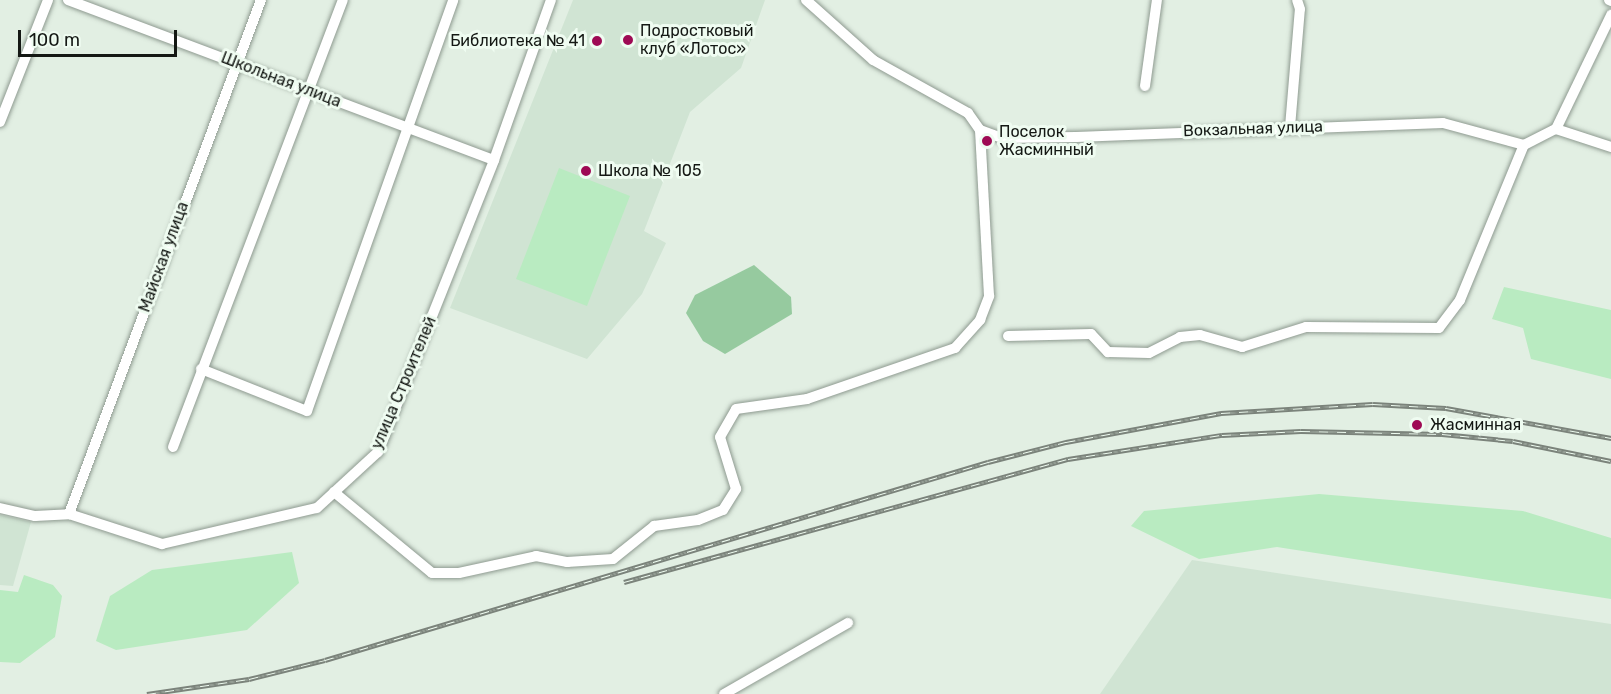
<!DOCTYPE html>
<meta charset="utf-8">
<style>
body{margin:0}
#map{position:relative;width:1611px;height:694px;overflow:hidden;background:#e2efe3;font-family:Rubik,sans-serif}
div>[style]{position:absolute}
.built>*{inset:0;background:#d0e4d3}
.green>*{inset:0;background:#b9ebc1}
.water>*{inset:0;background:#96ca9f}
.roads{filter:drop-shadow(0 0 2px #8e9a90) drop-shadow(0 0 2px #8e9a90)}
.minor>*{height:10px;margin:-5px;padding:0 5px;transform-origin:5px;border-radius:5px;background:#fff}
.rail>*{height:5px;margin-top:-2.5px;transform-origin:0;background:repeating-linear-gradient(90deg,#effcf1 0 9px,#7b837b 0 18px);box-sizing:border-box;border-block:2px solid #7b837b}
.dots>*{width:16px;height:16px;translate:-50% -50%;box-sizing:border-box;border:3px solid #effcf1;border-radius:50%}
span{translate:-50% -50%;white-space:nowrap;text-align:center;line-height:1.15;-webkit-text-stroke:6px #effcf1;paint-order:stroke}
.poi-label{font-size:16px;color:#141814}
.left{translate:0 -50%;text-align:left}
.right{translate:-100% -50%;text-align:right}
.street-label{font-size:16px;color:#141814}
.scale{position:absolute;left:18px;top:30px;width:159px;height:27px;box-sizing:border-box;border:3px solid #141814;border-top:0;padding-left:8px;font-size:18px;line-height:21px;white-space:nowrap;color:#141814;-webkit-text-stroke:4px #effcf1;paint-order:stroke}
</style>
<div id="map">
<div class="built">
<i style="clip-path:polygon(573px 0,765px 0,741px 68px,690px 112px,644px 231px,666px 243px,642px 294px,587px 359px,450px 308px)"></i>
<i style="clip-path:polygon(0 515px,31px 522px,13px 586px,0 585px)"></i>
<i style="clip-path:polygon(1192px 560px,1611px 624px,1611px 694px,1100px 694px)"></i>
</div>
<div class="green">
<i style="clip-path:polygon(559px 168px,630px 196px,587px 306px,516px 279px)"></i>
<i style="clip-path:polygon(1504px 287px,1611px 310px,1611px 379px,1531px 359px,1523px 328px,1492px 319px)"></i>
<i style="clip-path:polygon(1319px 494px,1523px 511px,1611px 538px,1611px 599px,1277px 547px,1199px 559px,1131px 526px,1144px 511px)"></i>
<i style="clip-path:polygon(292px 552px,299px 583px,247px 630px,116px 650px,96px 641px,110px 596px,152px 570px)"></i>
<i style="clip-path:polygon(24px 575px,53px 585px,62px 596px,55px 637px,20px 663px,0 662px,0 590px,18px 592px)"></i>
</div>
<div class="water">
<i style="clip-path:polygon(754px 265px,791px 297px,792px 314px,725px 354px,703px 341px,686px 313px,695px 295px)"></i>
</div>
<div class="roads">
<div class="minor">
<i style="left:68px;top:0;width:455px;rotate:20.6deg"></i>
<i style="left:806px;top:0;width:90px;rotate:41.8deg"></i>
<i style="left:873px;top:60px;width:109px;rotate:29.2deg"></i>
<i style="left:968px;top:113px;width:21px;rotate:55deg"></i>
<i style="left:1609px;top:0;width:2px;rotate:27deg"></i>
<i style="left:1145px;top:86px;width:87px;rotate:-82.1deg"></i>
<i style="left:0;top:122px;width:131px;rotate:-68.5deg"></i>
<i style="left:1290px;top:127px;width:118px;rotate:-85.2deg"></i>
<i style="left:1300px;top:9px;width:9px;rotate:-108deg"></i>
<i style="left:1556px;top:129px;width:58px;rotate:18.1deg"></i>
<i style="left:980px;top:130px;width:23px;rotate:20deg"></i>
<i style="left:1002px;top:138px;width:74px;rotate:-0.8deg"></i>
<i style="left:1076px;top:137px;width:367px;rotate:-2.2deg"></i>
<i style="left:1443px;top:123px;width:84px;rotate:15.2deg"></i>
<i style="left:1008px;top:336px;width:83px;rotate:-1.4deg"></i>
<i style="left:1091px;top:334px;width:25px;rotate:47deg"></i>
<i style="left:1108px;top:352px;width:41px;rotate:1.4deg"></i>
<i style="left:1149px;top:353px;width:35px;rotate:-27deg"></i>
<i style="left:1180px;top:337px;width:20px;rotate:-6deg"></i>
<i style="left:1200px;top:335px;width:44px;rotate:15.9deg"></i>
<i style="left:1242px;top:347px;width:67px;rotate:-17.4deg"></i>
<i style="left:1306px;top:327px;width:133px;rotate:0.4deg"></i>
<i style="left:1439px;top:328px;width:35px;rotate:-53deg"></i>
<i style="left:1460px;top:300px;width:168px;rotate:-67.6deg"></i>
<i style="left:1524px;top:145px;width:36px;rotate:-27deg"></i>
<i style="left:1556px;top:129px;width:127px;rotate:-64.2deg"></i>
<i style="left:201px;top:369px;width:114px;rotate:21.6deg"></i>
<i style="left:307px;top:411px;width:436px;rotate:-70.4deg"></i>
<i style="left:173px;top:447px;width:478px;rotate:-69.2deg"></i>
<i style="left:334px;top:492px;width:127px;rotate:39.6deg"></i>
<i style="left:432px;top:573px;width:27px"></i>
<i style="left:459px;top:573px;width:79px;rotate:-12.4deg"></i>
<i style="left:536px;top:556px;width:32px;rotate:11deg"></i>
<i style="left:567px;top:562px;width:46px;rotate:-3.7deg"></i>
<i style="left:613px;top:559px;width:53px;rotate:-38.8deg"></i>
<i style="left:654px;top:526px;width:44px;rotate:-7.8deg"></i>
<i style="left:698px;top:520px;width:27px;rotate:-22deg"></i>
<i style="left:723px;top:510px;width:25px;rotate:-58deg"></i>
<i style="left:736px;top:489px;width:54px;rotate:-107.1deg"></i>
<i style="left:720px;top:437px;width:32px;rotate:-60deg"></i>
<i style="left:736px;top:409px;width:72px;rotate:-8deg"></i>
<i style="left:807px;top:399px;width:157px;rotate:-19deg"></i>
<i style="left:955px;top:348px;width:38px;rotate:-48deg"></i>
<i style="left:980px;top:320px;width:26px;rotate:-69deg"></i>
<i style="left:989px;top:296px;width:166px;rotate:-93.1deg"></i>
<i style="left:0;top:508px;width:36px;rotate:13deg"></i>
<i style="left:35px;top:516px;width:34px;rotate:-3deg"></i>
<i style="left:69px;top:514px;width:98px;rotate:17.9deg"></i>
<i style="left:162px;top:544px;width:159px;rotate:-13.1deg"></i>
<i style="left:317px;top:508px;width:83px;rotate:-42.6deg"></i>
<i style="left:378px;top:452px;width:314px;rotate:-68.3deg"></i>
<i style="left:494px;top:160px;width:170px;rotate:-70.4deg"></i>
<i style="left:69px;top:514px;width:549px;rotate:-69.52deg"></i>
<i style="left:724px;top:694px;width:143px;rotate:-29.8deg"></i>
</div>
</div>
<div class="rail">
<i style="left:624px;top:582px;width:461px;rotate:-15.5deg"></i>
<i style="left:1068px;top:459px;width:156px;rotate:-8.9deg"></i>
<i style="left:1222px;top:435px;width:79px;rotate:-2.9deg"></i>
<i style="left:1301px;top:431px;width:141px;rotate:1.2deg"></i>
<i style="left:1442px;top:434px;width:71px;rotate:5.6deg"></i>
<i style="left:1513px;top:441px;width:100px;rotate:11.5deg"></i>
<i style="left:147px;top:694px;width:103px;rotate:-8.4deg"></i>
<i style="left:249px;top:679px;width:78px;rotate:-14deg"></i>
<i style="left:325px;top:660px;width:692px;rotate:-16.63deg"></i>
<i style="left:988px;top:462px;width:81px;rotate:-14.4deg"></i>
<i style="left:1066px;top:442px;width:158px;rotate:-10.6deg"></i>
<i style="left:1221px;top:413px;width:152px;rotate:-3.4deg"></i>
<i style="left:1373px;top:404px;width:73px;rotate:3.1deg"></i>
<i style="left:1446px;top:408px;width:168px;rotate:10.3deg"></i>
</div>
<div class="dots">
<i style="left:628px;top:40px;background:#9e0a54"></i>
<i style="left:597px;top:41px;background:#9e0a54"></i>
<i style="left:987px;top:141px;background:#9e0a54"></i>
<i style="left:586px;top:171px;background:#9e0a54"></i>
<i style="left:1417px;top:425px;background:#9e0a54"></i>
</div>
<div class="poi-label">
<span class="left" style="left:640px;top:40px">Подростковый<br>клуб «Лотос»</span>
<span class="right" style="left:585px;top:41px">Библиотека № 41</span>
<span class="left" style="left:999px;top:141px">Поселок<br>Жасминный</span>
<span class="left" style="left:598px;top:171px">Школа № 105</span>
<span class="left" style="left:1430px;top:425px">Жасминная</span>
</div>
<div class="street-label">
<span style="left:281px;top:80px;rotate:21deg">Школьная улица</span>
<span style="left:1253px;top:129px;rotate:-2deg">Вокзальная улица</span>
<span style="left:164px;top:257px;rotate:-70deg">Майская улица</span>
<span style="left:404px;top:383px;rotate:-67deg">улица Строителей</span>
</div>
<div class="scale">100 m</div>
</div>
